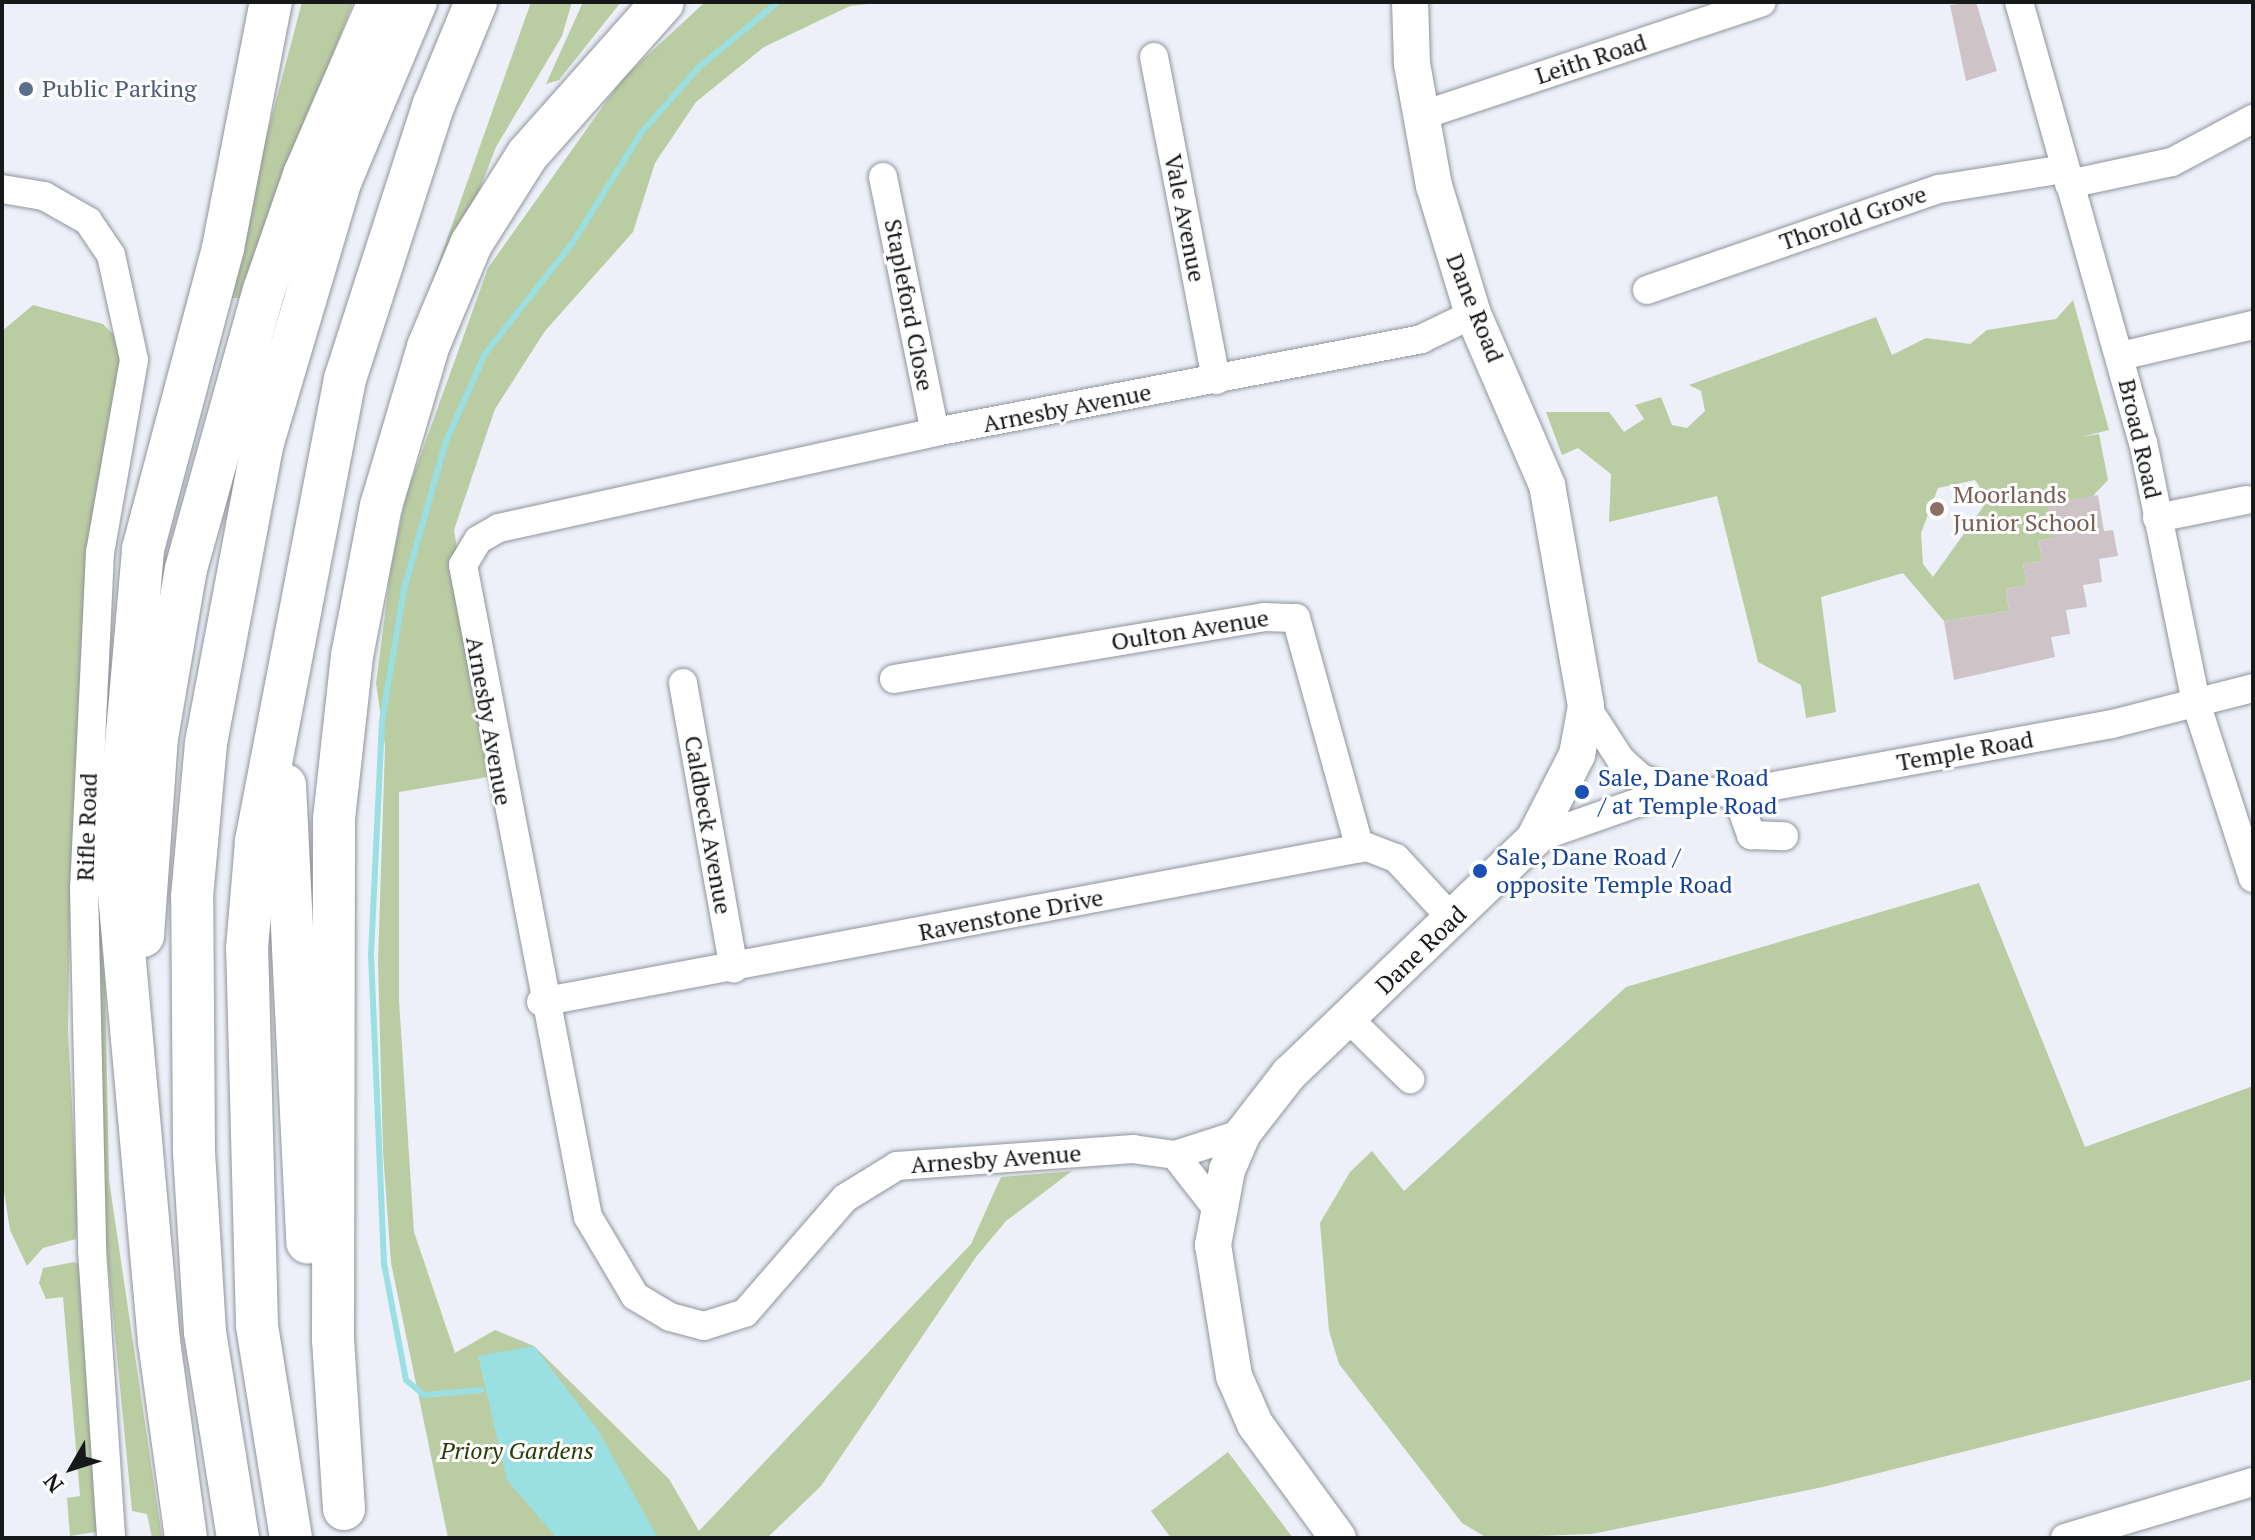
<!DOCTYPE html>
<style>
body{margin:0}
#map{position:relative;width:2255px;height:1540px;overflow:hidden;background:#edf0f9;font-family:"PT Serif",serif}
div>[style]{position:absolute}
.green>*{inset:0;background:#bacda2}
.water>*{inset:0;background:#9adfe1}
.stream>*{height:6px;margin:-3px;padding:0 3px;transform-origin:3px;border-radius:3px;background:#9adfe1}
.building>*{inset:0;background:#cec4c7}
.roads{filter:drop-shadow(0 0 2px #90949b) drop-shadow(0 0 2px #90949b)}
.minor>*{height:28px;margin:-14px;padding:0 14px;transform-origin:14px;border-radius:14px;background:#fff}
.major>*{height:36px;margin:-18px;padding:0 18px;transform-origin:18px;border-radius:18px;background:#fff}
.highway>*{height:42px;margin:-21px;padding:0 21px;transform-origin:21px;border-radius:21px;background:#fff}
.dots>*{width:22px;height:22px;translate:-50% -50%;box-sizing:border-box;border:4px solid #fefefe;border-radius:50%}
span{translate:-50% -50%;white-space:nowrap;text-align:center;line-height:1.15;-webkit-text-stroke:6px #fefefe;paint-order:stroke}
.street-label{font-size:24px;color:#16181a}
.service-label{font-size:24px;color:#4e5e75}
.left{translate:0 -50%;text-align:left}
.education-label{font-size:24px;color:#785e54}
.transit-label{font-size:24px;color:#164399}
.park-label{font-size:24px;color:#2b3d07;font-style:italic}
.frame{position:absolute;inset:0;border:4px solid #16181a;pointer-events:none}
.north{position:absolute;left:32px;top:1428px;width:80px;height:80px;-webkit-text-stroke:6px #fefefe;paint-order:stroke;rotate:231deg;font-size:22px;font-weight:700;line-height:32px;text-align:center;color:#16181a}
.north::after{content:'';display:block;margin:auto;width:28px;height:36px;background:#16181a;clip-path:polygon(50% 0,100% 100%,50% 72%,0 100%)}
</style>
<div id="map">
<div class="green">
<i style="clip-path:polygon(302px 2px,353px 2px,240px 298px,224px 298px)"></i>
<i style="clip-path:polygon(531px 2px,572px 2px,562px 36px,496px 147px,432px 313px,424px 304px)"></i>
<i style="clip-path:polygon(583px 2px,621px 2px,559px 80px,546px 84px)"></i>
<i style="clip-path:polygon(705px 2px,885px 2px,850px 6px,764px 47px,696px 102px,655px 163px,633px 232px,545px 331px,495px 409px,454px 530px,494px 776px,399px 792px,399px 1000px,414px 1232px,455px 1353px,495px 1330px,534px 1346px,669px 1479px,699px 1531px,971px 1244px,1001px 1177px,1072px 1171px,1006px 1221px,976px 1257px,821px 1486px,767px 1538px,448px 1538px,391px 1263px,383px 1152px,378px 962px,385px 746px,376px 683px,391px 568px,406px 496px,488px 268px,623px 78px)"></i>
<i style="clip-path:polygon(evenodd,2073px 300px,2109px 430px,2081px 437px,2099px 434px,2108px 480px,2053px 538px,2039px 541px,2042px 561px,2023px 564px,2027px 585px,2006px 589px,2009px 611px,1944px 621px,1903px 573px,1821px 597px,1836px 712px,1806px 718px,1801px 685px,1758px 662px,1717px 496px,1609px 522px,1611px 474px,1578px 448px,1562px 455px,1546px 412px,1609px 412px,1624px 432px,1644px 419px,1635px 405px,1661px 397px,1672px 425px,1687px 428px,1705px 411px,1701px 391px,1689px 385px,1876px 317px,1892px 355px,1926px 338px,1970px 344px,1987px 330px,2056px 319px,2073px 300px,1975px 480px,1988px 500px,1933px 577px,1923px 564px,1921px 533px,1938px 488px,1975px 480px)"></i>
<i style="clip-path:polygon(33px 305px,103px 324px,123px 344px,71px 864px,68px 1030px,78px 1220px,76px 1239px,43px 1248px,27px 1266px,10px 1230px,2px 1179px,2px 331px)"></i>
<i style="clip-path:polygon(1979px 883px,2085px 1147px,2253px 1086px,2253px 1379px,1823px 1487px,1592px 1534px,1487px 1538px,1462px 1523px,1339px 1364px,1329px 1331px,1320px 1223px,1350px 1172px,1372px 1151px,1404px 1191px,1626px 987px)"></i>
<i style="clip-path:polygon(92px 928px,104px 928px,109px 1180px,162px 1538px,152px 1538px,147px 1514px,132px 1511px,98px 1160px)"></i>
<i style="clip-path:polygon(74px 1262px,82px 1266px,102px 1531px,70px 1536px,67px 1498px,80px 1496px,63px 1297px,46px 1299px,39px 1283px,43px 1268px)"></i>
<i style="clip-path:polygon(1228px 1452px,1293px 1538px,1171px 1538px,1151px 1511px)"></i>
</div>
<div class="water">
<i style="clip-path:polygon(534px 1346px,598px 1430px,658px 1538px,557px 1538px,507px 1480px,478px 1356px)"></i>
</div>
<div class="stream">
<i style="left:481px;top:1390px;width:57px;rotate:175deg"></i>
<i style="left:424px;top:1395px;width:23px;rotate:-140deg"></i>
<i style="left:406px;top:1380px;width:118px;rotate:-100.7deg"></i>
<i style="left:384px;top:1264px;width:309px;rotate:-92.4deg"></i>
<i style="left:371px;top:955px;width:234px;rotate:-87.3deg"></i>
<i style="left:382px;top:721px;width:134px;rotate:-80.5deg"></i>
<i style="left:404px;top:589px;width:154px;rotate:-74.2deg"></i>
<i style="left:446px;top:441px;width:95px;rotate:-65.9deg"></i>
<i style="left:485px;top:354px;width:142px;rotate:-51.8deg"></i>
<i style="left:573px;top:242px;width:128px;rotate:-58deg"></i>
<i style="left:641px;top:133px;width:88px;rotate:-48.7deg"></i>
<i style="left:699px;top:67px;width:102px;rotate:-39.4deg"></i>
</div>
<div class="building">
<i style="clip-path:polygon(1976px 2px,1997px 71px,1966px 81px,1950px 5px)"></i>
<i style="clip-path:polygon(2098px 495px,2104px 531px,2113px 530px,2118px 556px,2099px 559px,2102px 582px,2083px 585px,2087px 607px,2066px 610px,2070px 634px,2051px 637px,2055px 657px,1954px 680px,1944px 621px,2009px 611px,2006px 589px,2027px 585px,2023px 564px,2042px 561px,2039px 541px,2053px 538px,2047px 503px)"></i>
</div>
<div class="roads">
<div class="minor">
<i style="left:2019px;top:2px;width:457px;rotate:74.3deg"></i>
<i style="left:2143px;top:442px;width:266px;rotate:78.5deg"></i>
<i style="left:2196px;top:703px;width:184px;rotate:72deg"></i>
<i style="left:1154px;top:57px;width:329px;rotate:79.1deg"></i>
<i style="left:1420px;top:116px;width:360px;rotate:-18.4deg"></i>
<i style="left:883px;top:177px;width:260px;rotate:78.5deg"></i>
<i style="left:2069px;top:184px;width:105px;rotate:-12.1deg"></i>
<i style="left:2172px;top:162px;width:92px;rotate:-28deg"></i>
<i style="left:2px;top:189px;width:43px;rotate:9.5deg"></i>
<i style="left:44px;top:196px;width:51px;rotate:29.6deg"></i>
<i style="left:88px;top:221px;width:41px;rotate:55.9deg"></i>
<i style="left:111px;top:255px;width:107px;rotate:77.6deg"></i>
<i style="left:134px;top:360px;width:195px;rotate:100deg"></i>
<i style="left:100px;top:552px;width:336px;rotate:92.7deg"></i>
<i style="left:84px;top:888px;width:362px;rotate:88.7deg"></i>
<i style="left:92px;top:1250px;width:289px;rotate:86.2deg"></i>
<i style="left:1647px;top:290px;width:309px;rotate:-19.1deg"></i>
<i style="left:1939px;top:189px;width:127px;rotate:-9.1deg"></i>
<i style="left:2121px;top:356px;width:136px;rotate:-13.2deg"></i>
<i style="left:2157px;top:518px;width:91px;rotate:-11.4deg"></i>
<i style="left:894px;top:679px;width:375px;rotate:-9.5deg"></i>
<i style="left:1264px;top:617px;width:32px;rotate:2deg"></i>
<i style="left:1296px;top:618px;width:239px;rotate:74.5deg"></i>
<i style="left:683px;top:683px;width:290px;rotate:79.9deg"></i>
<i style="left:1586px;top:706px;width:64px;rotate:57.1deg"></i>
<i style="left:1621px;top:760px;width:27px;rotate:42deg"></i>
<i style="left:1641px;top:778px;width:34px;rotate:21deg"></i>
<i style="left:1736px;top:793px;width:45px;rotate:70.3deg"></i>
<i style="left:1751px;top:835px;width:33px;rotate:2deg"></i>
<i style="left:1534px;top:839px;width:147px;rotate:-19.4deg"></i>
<i style="left:1673px;top:790px;width:63px;rotate:2.7deg"></i>
<i style="left:1736px;top:793px;width:382px;rotate:-10.4deg"></i>
<i style="left:2112px;top:724px;width:146px;rotate:-14.3deg"></i>
<i style="left:541px;top:1002px;width:840px;rotate:-10.63deg"></i>
<i style="left:1367px;top:847px;width:31px;rotate:21deg"></i>
<i style="left:1396px;top:858px;width:83px;rotate:47.4deg"></i>
<i style="left:1349px;top:1019px;width:86px;rotate:44.5deg"></i>
<i style="left:1243px;top:1133px;width:71px;rotate:162.1deg"></i>
<i style="left:1175px;top:1155px;width:42px;rotate:-171.9deg"></i>
<i style="left:1133px;top:1149px;width:237px;rotate:175.9deg"></i>
<i style="left:897px;top:1166px;width:61px;rotate:148.4deg"></i>
<i style="left:845px;top:1198px;width:152px;rotate:131deg"></i>
<i style="left:745px;top:1313px;width:43px;rotate:162.4deg"></i>
<i style="left:704px;top:1326px;width:35px;rotate:-165deg"></i>
<i style="left:670px;top:1317px;width:41px;rotate:-149deg"></i>
<i style="left:635px;top:1296px;width:92px;rotate:-120.7deg"></i>
<i style="left:588px;top:1217px;width:664px;rotate:-100.85deg"></i>
<i style="left:463px;top:565px;width:29px;rotate:-59deg"></i>
<i style="left:478px;top:540px;width:24px;rotate:-30deg"></i>
<i style="left:499px;top:528px;width:446px;rotate:-12.4deg"></i>
<i style="left:935px;top:432px;width:495px;rotate:-10.8deg"></i>
<i style="left:1421px;top:339px;width:58px;rotate:-25.7deg"></i>
<i style="left:1175px;top:1155px;width:68px;rotate:52.1deg"></i>
<i style="left:2065px;top:1538px;width:196px;rotate:-16.6deg"></i>
</div>
<div class="major">
<i style="left:1338px;top:1538px;width:141px;rotate:-126.1deg"></i>
<i style="left:1255px;top:1424px;width:52px;rotate:-113.6deg"></i>
<i style="left:1234px;top:1376px;width:133px;rotate:-99.1deg"></i>
<i style="left:1213px;top:1245px;width:76px;rotate:-79.4deg"></i>
<i style="left:1227px;top:1170px;width:40px;rotate:-66.6deg"></i>
<i style="left:1243px;top:1133px;width:75px;rotate:-52.1deg"></i>
<i style="left:1289px;top:1074px;width:339px;rotate:-43.8deg"></i>
<i style="left:1534px;top:839px;width:94px;rotate:-62.9deg"></i>
<i style="left:1577px;top:755px;width:50px;rotate:-79.6deg"></i>
<i style="left:1586px;top:706px;width:224px;rotate:-100deg"></i>
<i style="left:1547px;top:485px;width:186px;rotate:-113.4deg"></i>
<i style="left:1473px;top:314px;width:134px;rotate:-106.9deg"></i>
<i style="left:1434px;top:186px;width:124px;rotate:-100.2deg"></i>
<i style="left:1412px;top:64px;width:62px;rotate:-91.8deg"></i>
</div>
<div class="highway">
<i style="left:285px;top:785px;width:458px;rotate:87.2deg"></i>
<i style="left:143px;top:936px;width:198px;rotate:-86deg"></i>
<i style="left:157px;top:738px;width:171px;rotate:-80.3deg"></i>
<i style="left:186px;top:569px;width:290px;rotate:-74.4deg"></i>
<i style="left:264px;top:290px;width:122px;rotate:-70.8deg"></i>
<i style="left:304px;top:175px;width:189px;rotate:-66.6deg"></i>
<i style="left:344px;top:1509px;width:168px;rotate:-93.7deg"></i>
<i style="left:333px;top:1341px;width:522px;rotate:-89.89deg"></i>
<i style="left:334px;top:819px;width:164px;rotate:-83.7deg"></i>
<i style="left:352px;top:656px;width:153px;rotate:-79.1deg"></i>
<i style="left:381px;top:506px;width:166px;rotate:-73.5deg"></i>
<i style="left:428px;top:347px;width:112px;rotate:-67.3deg"></i>
<i style="left:471px;top:244px;width:107px;rotate:-57.7deg"></i>
<i style="left:528px;top:154px;width:203px;rotate:-48.4deg"></i>
<i style="left:186px;top:1538px;width:198px;rotate:-97.8deg"></i>
<i style="left:159px;top:1342px;width:485px;rotate:-95.1deg"></i>
<i style="left:116px;top:859px;width:311px;rotate:-85deg"></i>
<i style="left:143px;top:549px;width:311px;rotate:-75.1deg"></i>
<i style="left:223px;top:248px;width:251px;rotate:-79deg"></i>
<i style="left:238px;top:1538px;width:209px;rotate:-99.1deg"></i>
<i style="left:205px;top:1332px;width:180px;rotate:-93.5deg"></i>
<i style="left:194px;top:1152px;width:255px;rotate:-90.4deg"></i>
<i style="left:192px;top:897px;width:155px;rotate:-84.8deg"></i>
<i style="left:206px;top:743px;width:302px;rotate:-79.3deg"></i>
<i style="left:262px;top:446px;width:277px;rotate:-73.5deg"></i>
<i style="left:341px;top:180px;width:193px;rotate:-67.2deg"></i>
<i style="left:291px;top:1538px;width:216px;rotate:-99.1deg"></i>
<i style="left:257px;top:1325px;width:376px;rotate:-91.5deg"></i>
<i style="left:247px;top:949px;width:108px;rotate:-85.2deg"></i>
<i style="left:256px;top:841px;width:470px;rotate:-79.1deg"></i>
<i style="left:345px;top:379px;width:289px;rotate:-72.1deg"></i>
<i style="left:434px;top:104px;width:110px;rotate:-67.6deg"></i>
</div>
</div>
<div class="dots">
<i style="left:26px;top:89px;background:#5c6f8a"></i>
<i style="left:1937px;top:509px;background:#8d6e63"></i>
<i style="left:1582px;top:792px;background:#1a4fb4"></i>
<i style="left:1480px;top:871px;background:#1a4fb4"></i>
</div>
<div class="street-label">
<span style="left:1591px;top:59px;rotate:-18deg">Leith Road</span>
<span style="left:1185px;top:218px;rotate:79deg">Vale Avenue</span>
<span style="left:1853px;top:218px;rotate:-19deg">Thorold Grove</span>
<span style="left:909px;top:305px;rotate:79deg">Stapleford Close</span>
<span style="left:1475px;top:308px;rotate:68deg">Dane Road</span>
<span style="left:1067px;top:408px;rotate:-11deg">Arnesby Avenue</span>
<span style="left:2140px;top:439px;rotate:77deg">Broad Road</span>
<span style="left:1190px;top:630px;rotate:-9deg">Oulton Avenue</span>
<span style="left:489px;top:721px;rotate:80deg">Arnesby Avenue</span>
<span style="left:1965px;top:751px;rotate:-10deg">Temple Road</span>
<span style="left:708px;top:825px;rotate:80deg">Caldbeck Avenue</span>
<span style="left:87px;top:827px;rotate:-88deg">Rifle Road</span>
<span style="left:1011px;top:915px;rotate:-11deg">Ravenstone Drive</span>
<span style="left:1421px;top:950px;rotate:-44deg">Dane Road</span>
<span style="left:996px;top:1159px;rotate:-4deg">Arnesby Avenue</span>
</div>
<div class="service-label">
<span class="left" style="left:42px;top:89px">Public Parking</span>
</div>
<div class="education-label">
<span class="left" style="left:1953px;top:509px">Moorlands<br>Junior School</span>
</div>
<div class="transit-label">
<span class="left" style="left:1598px;top:792px">Sale, Dane Road<br>/ at Temple Road</span>
<span class="left" style="left:1496px;top:871px">Sale, Dane Road /<br>opposite Temple Road</span>
</div>
<div class="park-label">
<span style="left:517px;top:1451px">Priory Gardens</span>
</div>
<div class="frame"></div>
<div class="north">N</div>
</div>
